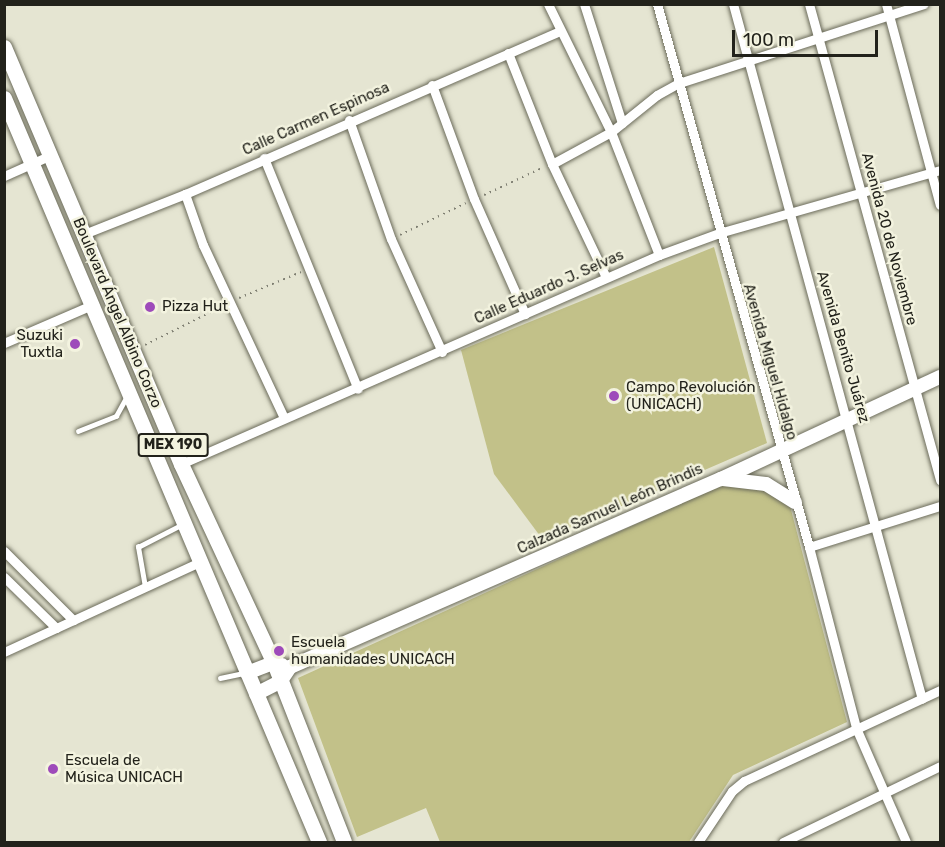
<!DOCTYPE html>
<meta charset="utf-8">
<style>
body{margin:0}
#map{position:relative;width:945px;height:847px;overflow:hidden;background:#e5e5d2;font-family:Rubik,sans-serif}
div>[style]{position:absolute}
.green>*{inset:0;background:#c2c189}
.path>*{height:1.5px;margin-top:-0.75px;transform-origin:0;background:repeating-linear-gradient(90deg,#7f7f72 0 1.5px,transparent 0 6px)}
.roads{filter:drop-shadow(0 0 2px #6b6b5a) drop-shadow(0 0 2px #6b6b5a)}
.lane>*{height:4.5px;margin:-2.25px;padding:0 2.25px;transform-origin:2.25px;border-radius:2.25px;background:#fff}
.street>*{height:9px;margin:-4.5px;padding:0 4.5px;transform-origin:4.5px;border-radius:4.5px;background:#fff}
.secondary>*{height:14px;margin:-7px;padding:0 7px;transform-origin:7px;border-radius:7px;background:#fff}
.primary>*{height:15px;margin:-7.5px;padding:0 7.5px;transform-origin:7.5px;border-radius:7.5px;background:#fff}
.dots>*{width:16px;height:16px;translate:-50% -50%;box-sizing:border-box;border:3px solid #f3f3df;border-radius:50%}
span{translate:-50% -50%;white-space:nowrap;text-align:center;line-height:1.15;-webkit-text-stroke:5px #f3f3df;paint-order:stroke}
.shield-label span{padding:2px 4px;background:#f3f3df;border:2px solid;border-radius:4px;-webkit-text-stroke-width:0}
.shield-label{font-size:14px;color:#22221b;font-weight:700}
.street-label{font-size:15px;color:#22221b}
.poi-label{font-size:15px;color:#22221b}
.left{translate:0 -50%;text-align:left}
.right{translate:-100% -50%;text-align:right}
.frame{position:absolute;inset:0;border:6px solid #22221b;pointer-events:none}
.scale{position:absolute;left:732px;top:30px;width:146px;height:27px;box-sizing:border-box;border:3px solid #22221b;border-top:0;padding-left:8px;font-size:18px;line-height:21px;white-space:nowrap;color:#22221b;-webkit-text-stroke:4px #f3f3df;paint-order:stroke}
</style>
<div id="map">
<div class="green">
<i style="clip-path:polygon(714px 247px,767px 443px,543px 540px,494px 474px,461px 350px)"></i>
<i style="clip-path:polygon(724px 484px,765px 489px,790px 506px,847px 722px,733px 775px,689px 842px,440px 842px,426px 808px,357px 837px,298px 678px)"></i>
</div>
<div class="path">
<i style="left:484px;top:195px;width:64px;rotate:-25deg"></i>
<i style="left:400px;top:235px;width:73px;rotate:-25.9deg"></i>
<i style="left:239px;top:298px;width:67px;rotate:-22.8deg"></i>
<i style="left:145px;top:345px;width:85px;rotate:-26.6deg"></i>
</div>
<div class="roads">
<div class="lane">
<i style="left:78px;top:431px;width:41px;rotate:-21.5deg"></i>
<i style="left:116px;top:416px;width:21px;rotate:-61deg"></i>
<i style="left:145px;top:587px;width:41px;rotate:-99.9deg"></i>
<i style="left:138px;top:547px;width:48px;rotate:-27.1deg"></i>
<i style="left:220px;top:678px;width:25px;rotate:-12deg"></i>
</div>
<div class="street">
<i style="left:548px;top:4px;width:143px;rotate:63.8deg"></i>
<i style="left:611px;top:132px;width:132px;rotate:68.7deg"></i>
<i style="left:584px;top:4px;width:125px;rotate:72.3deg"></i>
<i style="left:657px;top:4px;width:564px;rotate:74.36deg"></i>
<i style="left:809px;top:547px;width:187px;rotate:75.4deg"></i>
<i style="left:856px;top:728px;width:124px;rotate:66.3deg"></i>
<i style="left:733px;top:4px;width:720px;rotate:74.79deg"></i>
<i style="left:809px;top:4px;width:494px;rotate:74.6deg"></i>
<i style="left:886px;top:4px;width:208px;rotate:75deg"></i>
<i style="left:508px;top:53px;width:119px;rotate:68.4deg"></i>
<i style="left:552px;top:164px;width:125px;rotate:64.5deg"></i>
<i style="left:432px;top:85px;width:121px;rotate:69.8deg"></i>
<i style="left:474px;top:199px;width:126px;rotate:66.1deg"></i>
<i style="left:349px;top:120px;width:126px;rotate:70.6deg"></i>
<i style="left:391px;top:239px;width:124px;rotate:65.7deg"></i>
<i style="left:264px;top:158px;width:249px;rotate:67.9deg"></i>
<i style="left:552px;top:164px;width:67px;rotate:-28.5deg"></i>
<i style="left:611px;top:132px;width:59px;rotate:-38.8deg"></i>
<i style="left:657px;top:95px;width:25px;rotate:-29deg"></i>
<i style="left:679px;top:83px;width:257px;rotate:-17.9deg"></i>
<i style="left:4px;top:176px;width:51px;rotate:-24.1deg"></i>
<i style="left:185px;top:194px;width:54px;rotate:70.6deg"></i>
<i style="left:203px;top:245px;width:189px;rotate:64.9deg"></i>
<i style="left:84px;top:234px;width:109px;rotate:-21.6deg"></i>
<i style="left:185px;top:194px;width:409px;rotate:-23.5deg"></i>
<i style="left:4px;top:343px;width:96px;rotate:-23.4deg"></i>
<i style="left:181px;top:464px;width:522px;rotate:-23.62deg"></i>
<i style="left:659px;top:255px;width:64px;rotate:-20.1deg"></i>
<i style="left:719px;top:233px;width:230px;rotate:-15.9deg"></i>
<i style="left:809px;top:547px;width:137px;rotate:-17.4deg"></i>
<i style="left:4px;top:551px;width:98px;rotate:45deg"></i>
<i style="left:4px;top:577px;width:73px;rotate:44.4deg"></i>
<i style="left:4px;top:652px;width:216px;rotate:-24.7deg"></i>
<i style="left:698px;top:842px;width:61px;rotate:-56.3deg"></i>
<i style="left:732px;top:791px;width:16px;rotate:-40deg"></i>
<i style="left:744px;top:781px;width:216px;rotate:-24.9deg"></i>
<i style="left:783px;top:842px;width:174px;rotate:-25.8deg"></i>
</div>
<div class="secondary">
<i style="left:723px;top:479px;width:43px;rotate:6.6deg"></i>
<i style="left:766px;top:484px;width:34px;rotate:32deg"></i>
<i style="left:247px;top:673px;width:25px;rotate:-21deg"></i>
<i style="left:270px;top:664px;width:12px;rotate:5deg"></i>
<i style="left:256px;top:694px;width:27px;rotate:-27deg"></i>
<i style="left:280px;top:682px;width:18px;rotate:-56deg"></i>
<i style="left:290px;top:667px;width:470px;rotate:-23.6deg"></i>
<i style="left:721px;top:479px;width:242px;rotate:-25deg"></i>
</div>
<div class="primary">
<i style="left:4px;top:47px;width:453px;rotate:67deg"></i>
<i style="left:181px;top:464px;width:220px;rotate:65deg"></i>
<i style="left:274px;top:663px;width:192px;rotate:68.6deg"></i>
<i style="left:4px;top:98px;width:808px;rotate:67.05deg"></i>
</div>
</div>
<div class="dots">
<i style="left:150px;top:307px;background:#9e4bba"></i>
<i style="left:75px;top:344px;background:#9e4bba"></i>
<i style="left:614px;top:396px;background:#9e4bba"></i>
<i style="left:279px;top:651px;background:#9e4bba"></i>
<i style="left:53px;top:769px;background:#9e4bba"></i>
</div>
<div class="shield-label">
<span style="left:173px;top:445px">MEX 190</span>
</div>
<div class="street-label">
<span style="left:316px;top:119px;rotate:-24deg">Calle Carmen Espinosa</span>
<span style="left:889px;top:239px;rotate:75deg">Avenida 20 de Noviembre</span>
<span style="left:549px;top:287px;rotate:-24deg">Calle Eduardo J. Selvas</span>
<span style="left:117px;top:313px;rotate:67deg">Boulevard Ángel Albino Corzo</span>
<span style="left:843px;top:347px;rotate:74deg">Avenida Benito Juárez</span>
<span style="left:770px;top:362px;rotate:74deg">Avenida Miguel Hidalgo</span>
<span style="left:610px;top:509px;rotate:-24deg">Calzada Samuel León Brindis</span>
</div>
<div class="poi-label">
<span class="left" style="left:162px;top:307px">Pizza Hut</span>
<span class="right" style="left:63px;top:344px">Suzuki<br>Tuxtla</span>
<span class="left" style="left:626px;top:396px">Campo Revolución<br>(UNICACH)</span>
<span class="left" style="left:291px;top:651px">Escuela<br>humanidades UNICACH</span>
<span class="left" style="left:65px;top:769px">Escuela de<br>Música UNICACH</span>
</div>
<div class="frame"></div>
<div class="scale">100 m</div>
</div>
